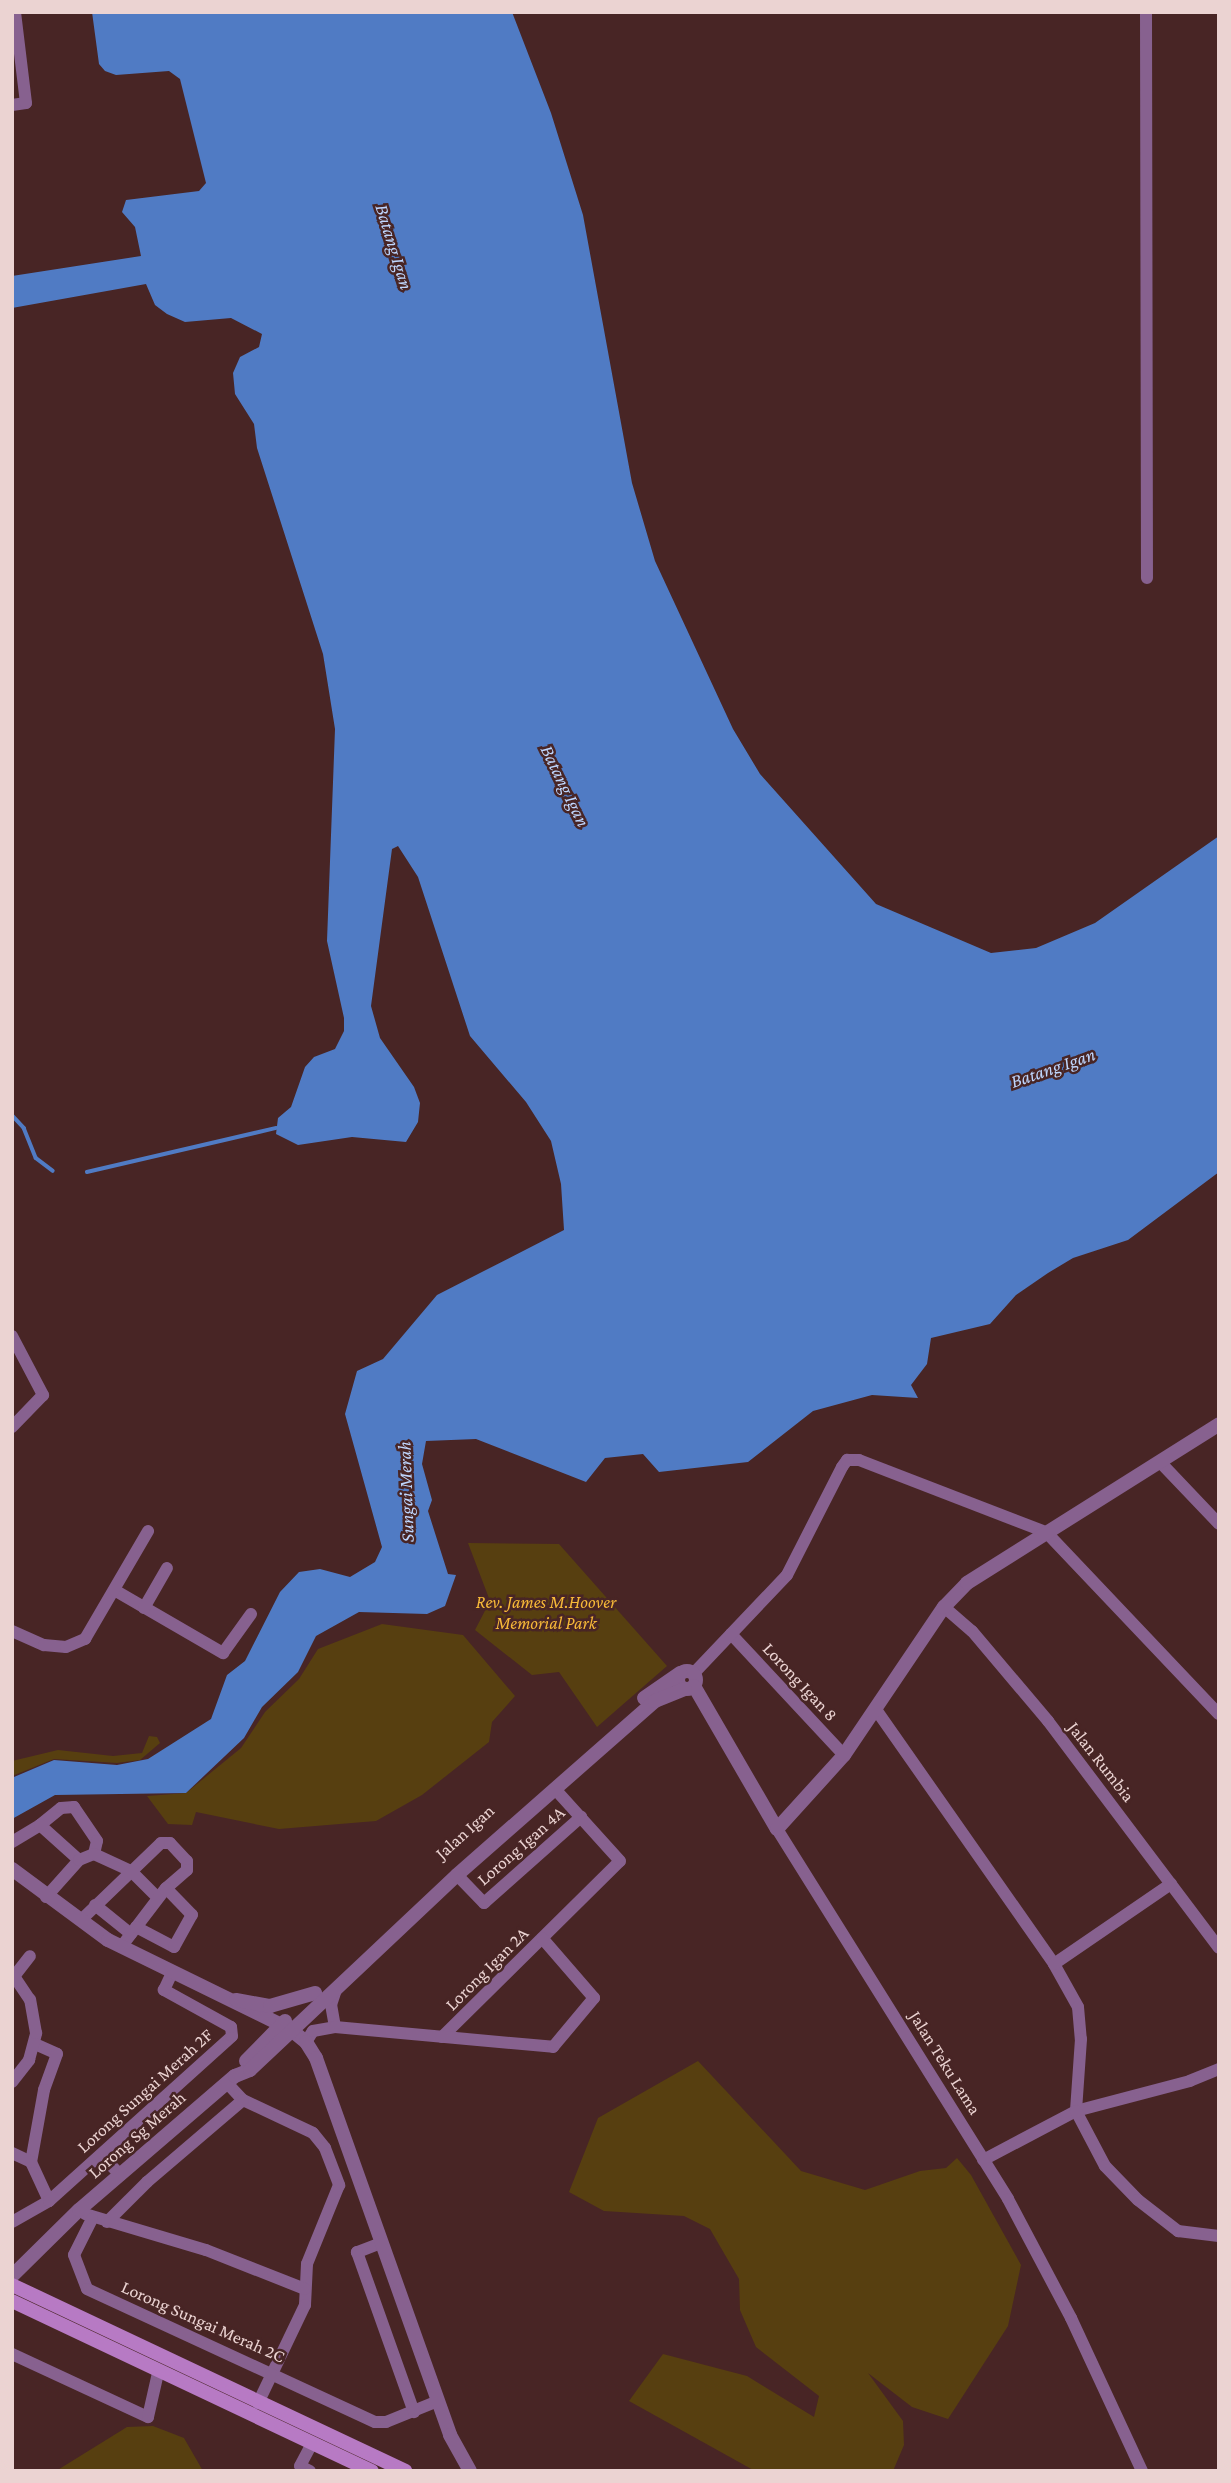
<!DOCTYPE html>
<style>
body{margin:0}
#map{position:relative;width:1231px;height:2483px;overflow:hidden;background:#482525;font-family:"Crimson Pro",serif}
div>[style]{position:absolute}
.green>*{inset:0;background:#573f10}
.water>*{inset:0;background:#507bc4}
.stream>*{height:3.5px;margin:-1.75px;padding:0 1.75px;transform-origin:1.75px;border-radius:1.75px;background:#507bc4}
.minor>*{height:12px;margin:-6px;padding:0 6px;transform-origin:6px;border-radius:6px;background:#87618f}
.tertiary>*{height:14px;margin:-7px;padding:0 7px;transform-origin:7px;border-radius:7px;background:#87618f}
.tertiary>.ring{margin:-7px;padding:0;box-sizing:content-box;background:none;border:14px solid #87618f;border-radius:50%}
.secondary>*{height:14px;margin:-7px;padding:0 7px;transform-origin:7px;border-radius:7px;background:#b77ac4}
span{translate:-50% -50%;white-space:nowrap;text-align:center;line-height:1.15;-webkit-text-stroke:5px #482525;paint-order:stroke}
.park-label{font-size:18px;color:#f7b938;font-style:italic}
.street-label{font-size:18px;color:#ebd3d2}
.water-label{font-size:19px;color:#bfd7ff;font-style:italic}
.frame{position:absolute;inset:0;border:14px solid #ebd3d2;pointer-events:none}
</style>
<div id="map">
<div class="green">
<i style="clip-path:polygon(468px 1543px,559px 1544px,667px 1666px,597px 1727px,559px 1672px,532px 1675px,475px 1630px,490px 1601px)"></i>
<i style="clip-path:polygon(382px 1624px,463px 1635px,515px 1696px,492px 1722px,489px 1742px,422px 1795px,376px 1821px,279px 1829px,196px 1812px,192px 1825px,168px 1824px,147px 1796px,186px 1793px,241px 1748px,265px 1712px,299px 1679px,318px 1649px)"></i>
<i style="clip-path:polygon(149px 1736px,157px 1737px,160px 1743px,140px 1760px,117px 1763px,54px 1759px,12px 1776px,12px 1761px,58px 1750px,113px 1756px,142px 1753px)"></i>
<i style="clip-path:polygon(698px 2061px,801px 2171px,865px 2190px,920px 2171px,946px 2168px,957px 2158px,971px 2175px,1021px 2265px,1008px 2326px,948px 2419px,912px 2407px,868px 2373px,903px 2421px,904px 2445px,893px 2471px,755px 2471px,629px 2401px,663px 2354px,747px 2376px,814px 2417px,819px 2396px,756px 2347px,740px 2310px,739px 2279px,710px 2229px,684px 2216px,604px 2211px,569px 2192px,598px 2118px)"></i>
<i style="clip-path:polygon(153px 2426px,184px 2438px,203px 2471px,56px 2471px,127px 2427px)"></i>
</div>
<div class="water">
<i style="clip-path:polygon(92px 12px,512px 12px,551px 113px,583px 215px,632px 483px,655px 561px,733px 729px,760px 774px,876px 904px,991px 953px,1036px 948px,1095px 923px,1219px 836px,1219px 1172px,1128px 1240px,1073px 1258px,1048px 1273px,1016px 1295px,990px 1324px,931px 1338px,927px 1364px,911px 1385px,918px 1398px,872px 1395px,813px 1411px,748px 1462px,659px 1472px,643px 1454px,605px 1458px,586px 1482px,476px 1439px,426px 1441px,422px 1464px,432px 1500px,428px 1511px,448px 1574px,456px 1575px,445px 1606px,427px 1614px,359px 1612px,316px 1636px,298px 1672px,262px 1707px,244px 1738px,186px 1793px,55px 1795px,12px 1819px,14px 1777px,54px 1760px,117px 1765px,148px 1759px,211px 1719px,227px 1675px,245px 1661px,280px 1592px,299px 1572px,320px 1569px,350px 1577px,375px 1562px,382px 1547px,345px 1414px,357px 1371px,383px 1359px,437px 1295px,564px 1230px,561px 1184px,551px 1141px,526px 1102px,470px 1036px,418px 877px,398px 846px,392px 849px,390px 864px,371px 1006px,380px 1038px,414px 1087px,420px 1103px,418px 1122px,406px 1142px,352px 1137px,298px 1145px,276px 1134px,278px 1118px,291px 1107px,305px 1067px,314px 1057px,335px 1049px,344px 1031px,344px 1018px,327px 941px,335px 729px,323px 654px,257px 448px,254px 424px,235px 394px,233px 373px,240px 357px,259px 347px,262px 334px,231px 318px,185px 322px,167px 314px,155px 305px,146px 284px,12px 308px,12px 276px,141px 256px,135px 227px,122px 212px,126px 200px,199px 191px,206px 183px,180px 79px,169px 71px,116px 75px,105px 71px,99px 64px)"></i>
</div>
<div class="stream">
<i style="left:12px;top:1115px;width:18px;rotate:47deg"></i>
<i style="left:24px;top:1128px;width:32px;rotate:68deg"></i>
<i style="left:36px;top:1158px;width:21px;rotate:37deg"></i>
<i style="left:87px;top:1172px;width:194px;rotate:-13.1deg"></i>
</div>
<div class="minor">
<i style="left:1146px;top:12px;width:566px;rotate:89.9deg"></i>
<i style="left:12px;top:105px;width:14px;rotate:-8deg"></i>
<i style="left:26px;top:103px;width:92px;rotate:-96.9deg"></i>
<i style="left:12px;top:1336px;width:67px;rotate:62.3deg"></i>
<i style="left:43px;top:1395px;width:45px;rotate:134.1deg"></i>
<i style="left:1161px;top:1463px;width:84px;rotate:46.4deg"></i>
<i style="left:116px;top:1591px;width:124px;rotate:30.1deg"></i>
<i style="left:223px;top:1653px;width:48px;rotate:-54.3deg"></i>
<i style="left:944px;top:1607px;width:37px;rotate:41deg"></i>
<i style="left:972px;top:1631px;width:118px;rotate:49.8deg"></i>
<i style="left:1048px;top:1721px;width:284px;rotate:53deg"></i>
<i style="left:144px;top:1608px;width:46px;rotate:-60.1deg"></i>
<i style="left:12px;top:1631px;width:35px;rotate:24deg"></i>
<i style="left:44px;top:1645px;width:22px;rotate:5deg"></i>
<i style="left:66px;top:1647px;width:21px;rotate:-23deg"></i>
<i style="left:85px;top:1639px;width:125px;rotate:-59.7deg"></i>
<i style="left:731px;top:1634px;width:166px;rotate:47deg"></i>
<i style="left:694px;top:1673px;width:135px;rotate:-46.5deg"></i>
<i style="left:787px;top:1575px;width:121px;rotate:-63deg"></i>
<i style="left:842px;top:1467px;width:9px;rotate:-54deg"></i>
<i style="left:847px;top:1460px;width:12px"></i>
<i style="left:859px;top:1460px;width:200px;rotate:21.1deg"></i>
<i style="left:1046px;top:1532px;width:251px;rotate:46.5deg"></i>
<i style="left:877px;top:1711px;width:309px;rotate:55deg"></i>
<i style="left:1054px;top:1964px;width:49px;rotate:60.8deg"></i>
<i style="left:1078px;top:2007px;width:32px;rotate:85deg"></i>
<i style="left:1081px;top:2039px;width:72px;rotate:94deg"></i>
<i style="left:1076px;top:2111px;width:105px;rotate:152.2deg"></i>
<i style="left:40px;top:1825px;width:27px;rotate:-39deg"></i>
<i style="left:61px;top:1808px;width:13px;rotate:-4deg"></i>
<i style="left:74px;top:1807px;width:41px;rotate:55.9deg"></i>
<i style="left:97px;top:1841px;width:13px;rotate:103deg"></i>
<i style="left:777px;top:1829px;width:436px;rotate:58deg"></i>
<i style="left:1008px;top:2199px;width:135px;rotate:62.1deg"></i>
<i style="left:1071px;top:2318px;width:169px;rotate:65.1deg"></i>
<i style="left:12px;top:1842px;width:33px;rotate:-31deg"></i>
<i style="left:40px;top:1825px;width:52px;rotate:41.9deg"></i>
<i style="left:457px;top:1875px;width:39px;rotate:46deg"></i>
<i style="left:484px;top:1903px;width:130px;rotate:-41.6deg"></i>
<i style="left:46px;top:1897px;width:50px;rotate:-48.3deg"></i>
<i style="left:79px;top:1860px;width:16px;rotate:-22deg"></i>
<i style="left:94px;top:1854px;width:41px;rotate:24.7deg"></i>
<i style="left:131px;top:1871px;width:38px;rotate:45deg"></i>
<i style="left:95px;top:1905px;width:46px;rotate:38.9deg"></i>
<i style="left:81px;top:1920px;width:111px;rotate:-43.9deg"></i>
<i style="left:161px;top:1843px;width:9px"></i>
<i style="left:170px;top:1843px;width:25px;rotate:47deg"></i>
<i style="left:187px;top:1861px;width:9px;rotate:90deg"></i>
<i style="left:187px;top:1870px;width:28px;rotate:139deg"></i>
<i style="left:166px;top:1888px;width:74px;rotate:127.3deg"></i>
<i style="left:136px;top:1927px;width:43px;rotate:27.8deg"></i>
<i style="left:174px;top:1947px;width:37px;rotate:-61deg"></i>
<i style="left:192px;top:1915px;width:37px;rotate:-134deg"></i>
<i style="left:1054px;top:1964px;width:142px;rotate:-34.4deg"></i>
<i style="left:12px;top:1979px;width:29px;rotate:-52deg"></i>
<i style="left:335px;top:2027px;width:22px;rotate:-100deg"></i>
<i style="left:331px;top:2005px;width:16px;rotate:-72deg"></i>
<i style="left:442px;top:2037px;width:250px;rotate:-44.7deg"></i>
<i style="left:620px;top:1861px;width:97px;rotate:-132.1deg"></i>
<i style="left:306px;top:2042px;width:13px;rotate:-58deg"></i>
<i style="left:313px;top:2031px;width:22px;rotate:-10deg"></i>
<i style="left:335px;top:2027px;width:219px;rotate:5.2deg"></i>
<i style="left:553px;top:2047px;width:64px;rotate:-50.1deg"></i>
<i style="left:594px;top:1998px;width:79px;rotate:-130.9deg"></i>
<i style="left:35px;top:2044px;width:24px;rotate:24deg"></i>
<i style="left:57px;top:2054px;width:38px;rotate:110deg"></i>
<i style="left:44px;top:2090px;width:73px;rotate:100.2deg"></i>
<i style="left:31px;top:2162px;width:43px;rotate:65.2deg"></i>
<i style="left:1219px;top:2069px;width:31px;rotate:158deg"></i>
<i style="left:1190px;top:2081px;width:118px;rotate:165.3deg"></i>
<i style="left:1076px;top:2111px;width:62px;rotate:62.2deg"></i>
<i style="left:1105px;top:2166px;width:47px;rotate:45.9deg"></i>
<i style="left:1138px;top:2200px;width:51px;rotate:37.8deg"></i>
<i style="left:1178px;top:2231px;width:41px;rotate:7deg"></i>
<i style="left:12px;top:2082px;width:28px;rotate:-52deg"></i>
<i style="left:29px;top:2060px;width:28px;rotate:-75deg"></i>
<i style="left:36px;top:2033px;width:34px;rotate:-100deg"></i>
<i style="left:30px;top:2000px;width:29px;rotate:-124deg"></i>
<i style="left:227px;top:2083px;width:23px;rotate:47deg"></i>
<i style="left:243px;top:2100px;width:77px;rotate:25.2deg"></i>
<i style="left:313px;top:2133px;width:19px;rotate:51deg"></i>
<i style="left:325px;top:2148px;width:40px;rotate:69deg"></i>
<i style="left:339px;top:2185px;width:85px;rotate:112.1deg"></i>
<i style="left:307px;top:2264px;width:41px;rotate:92.8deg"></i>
<i style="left:305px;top:2305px;width:109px;rotate:115.6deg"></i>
<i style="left:12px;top:2153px;width:21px;rotate:25deg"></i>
<i style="left:101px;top:2155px;width:28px;rotate:46deg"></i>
<i style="left:85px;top:2214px;width:126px;rotate:16.6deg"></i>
<i style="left:206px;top:2250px;width:106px;rotate:21.5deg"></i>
<i style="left:92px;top:2219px;width:40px;rotate:116.6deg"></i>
<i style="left:74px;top:2255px;width:36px;rotate:69deg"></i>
<i style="left:87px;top:2289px;width:317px;rotate:24.8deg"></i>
<i style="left:375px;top:2422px;width:11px"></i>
<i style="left:386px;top:2422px;width:56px;rotate:-22deg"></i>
<i style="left:12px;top:2222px;width:43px;rotate:-29.6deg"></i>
<i style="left:49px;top:2201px;width:246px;rotate:-42deg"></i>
<i style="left:232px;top:2036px;width:9px;rotate:-96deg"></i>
<i style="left:231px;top:2027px;width:77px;rotate:-151.1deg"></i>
<i style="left:164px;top:1990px;width:19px;rotate:-65deg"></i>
<i style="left:107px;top:2222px;width:57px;rotate:-45deg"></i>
<i style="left:147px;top:2182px;width:126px;rotate:-40.5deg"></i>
<i style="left:381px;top:2243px;width:26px;rotate:159deg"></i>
<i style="left:357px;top:2252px;width:170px;rotate:70.4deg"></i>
<i style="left:12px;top:2354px;width:150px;rotate:24.9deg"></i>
<i style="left:148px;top:2417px;width:45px;rotate:-77.2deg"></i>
<i style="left:310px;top:2471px;width:11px;rotate:-153deg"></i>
<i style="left:300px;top:2466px;width:26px;rotate:-62deg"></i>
</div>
<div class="tertiary">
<i class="ring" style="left:678px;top:1671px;width:4px;height:4px"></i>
<i style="left:694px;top:1686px;width:165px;rotate:59.9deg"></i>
<i style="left:777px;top:1829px;width:100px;rotate:-47.8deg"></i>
<i style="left:844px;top:1755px;width:179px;rotate:-56deg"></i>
<i style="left:944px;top:1607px;width:33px;rotate:-46deg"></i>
<i style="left:967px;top:1583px;width:298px;rotate:-32.2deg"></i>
<i style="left:644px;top:1698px;width:44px;rotate:-34.8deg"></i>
<i style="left:12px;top:1869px;width:119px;rotate:36.5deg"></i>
<i style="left:108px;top:1940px;width:203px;rotate:26.1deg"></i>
<i style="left:290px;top:2029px;width:21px;rotate:39deg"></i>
<i style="left:306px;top:2042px;width:19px;rotate:58deg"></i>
<i style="left:316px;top:2058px;width:400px;rotate:70.4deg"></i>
<i style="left:450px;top:2435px;width:41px;rotate:60.9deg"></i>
<i style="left:236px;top:2000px;width:35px;rotate:10deg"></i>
<i style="left:270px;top:2006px;width:47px;rotate:-16.1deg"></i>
<i style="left:246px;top:2061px;width:56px;rotate:-45.7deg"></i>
<i style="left:12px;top:2276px;width:94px;rotate:-44.6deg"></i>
<i style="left:79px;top:2210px;width:206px;rotate:-40.7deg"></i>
<i style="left:235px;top:2076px;width:16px;rotate:-22deg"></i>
<i style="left:250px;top:2070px;width:284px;rotate:-43.3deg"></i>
<i style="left:457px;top:1875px;width:264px;rotate:-41.3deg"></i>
<i style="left:655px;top:1701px;width:32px;rotate:-22deg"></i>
</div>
<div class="secondary">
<i style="left:12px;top:2285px;width:435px;rotate:25.3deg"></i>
<i style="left:12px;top:2301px;width:398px;rotate:25.3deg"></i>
</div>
<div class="park-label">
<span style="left:546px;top:1613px">Rev. James M.Hoover<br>Memorial Park</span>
</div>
<div class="street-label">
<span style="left:800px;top:1682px;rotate:47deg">Lorong Igan 8</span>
<span style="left:1101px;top:1762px;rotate:52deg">Jalan Rumbia</span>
<span style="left:465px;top:1832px;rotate:-42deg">Jalan Igan</span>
<span style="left:521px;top:1846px;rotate:-41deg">Lorong Igan 4A</span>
<span style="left:487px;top:1969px;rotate:-45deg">Lorong Igan 2A</span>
<span style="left:945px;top:2063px;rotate:58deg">Jalan Teku Lama</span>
<span style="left:145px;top:2091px;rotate:-42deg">Lorong Sungai Merah 2F</span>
<span style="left:137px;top:2135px;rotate:-41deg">Lorong Sg Merah</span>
<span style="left:203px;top:2322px;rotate:24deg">Lorong Sungai Merah 2C</span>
</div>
<div class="water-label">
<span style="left:394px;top:247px;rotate:73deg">Batang Igan</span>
<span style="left:565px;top:786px;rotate:64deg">Batang Igan</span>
<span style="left:1053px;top:1068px;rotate:-19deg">Batang Igan</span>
<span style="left:406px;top:1492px;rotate:-92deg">Sungai Merah</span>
</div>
<div class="frame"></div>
</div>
